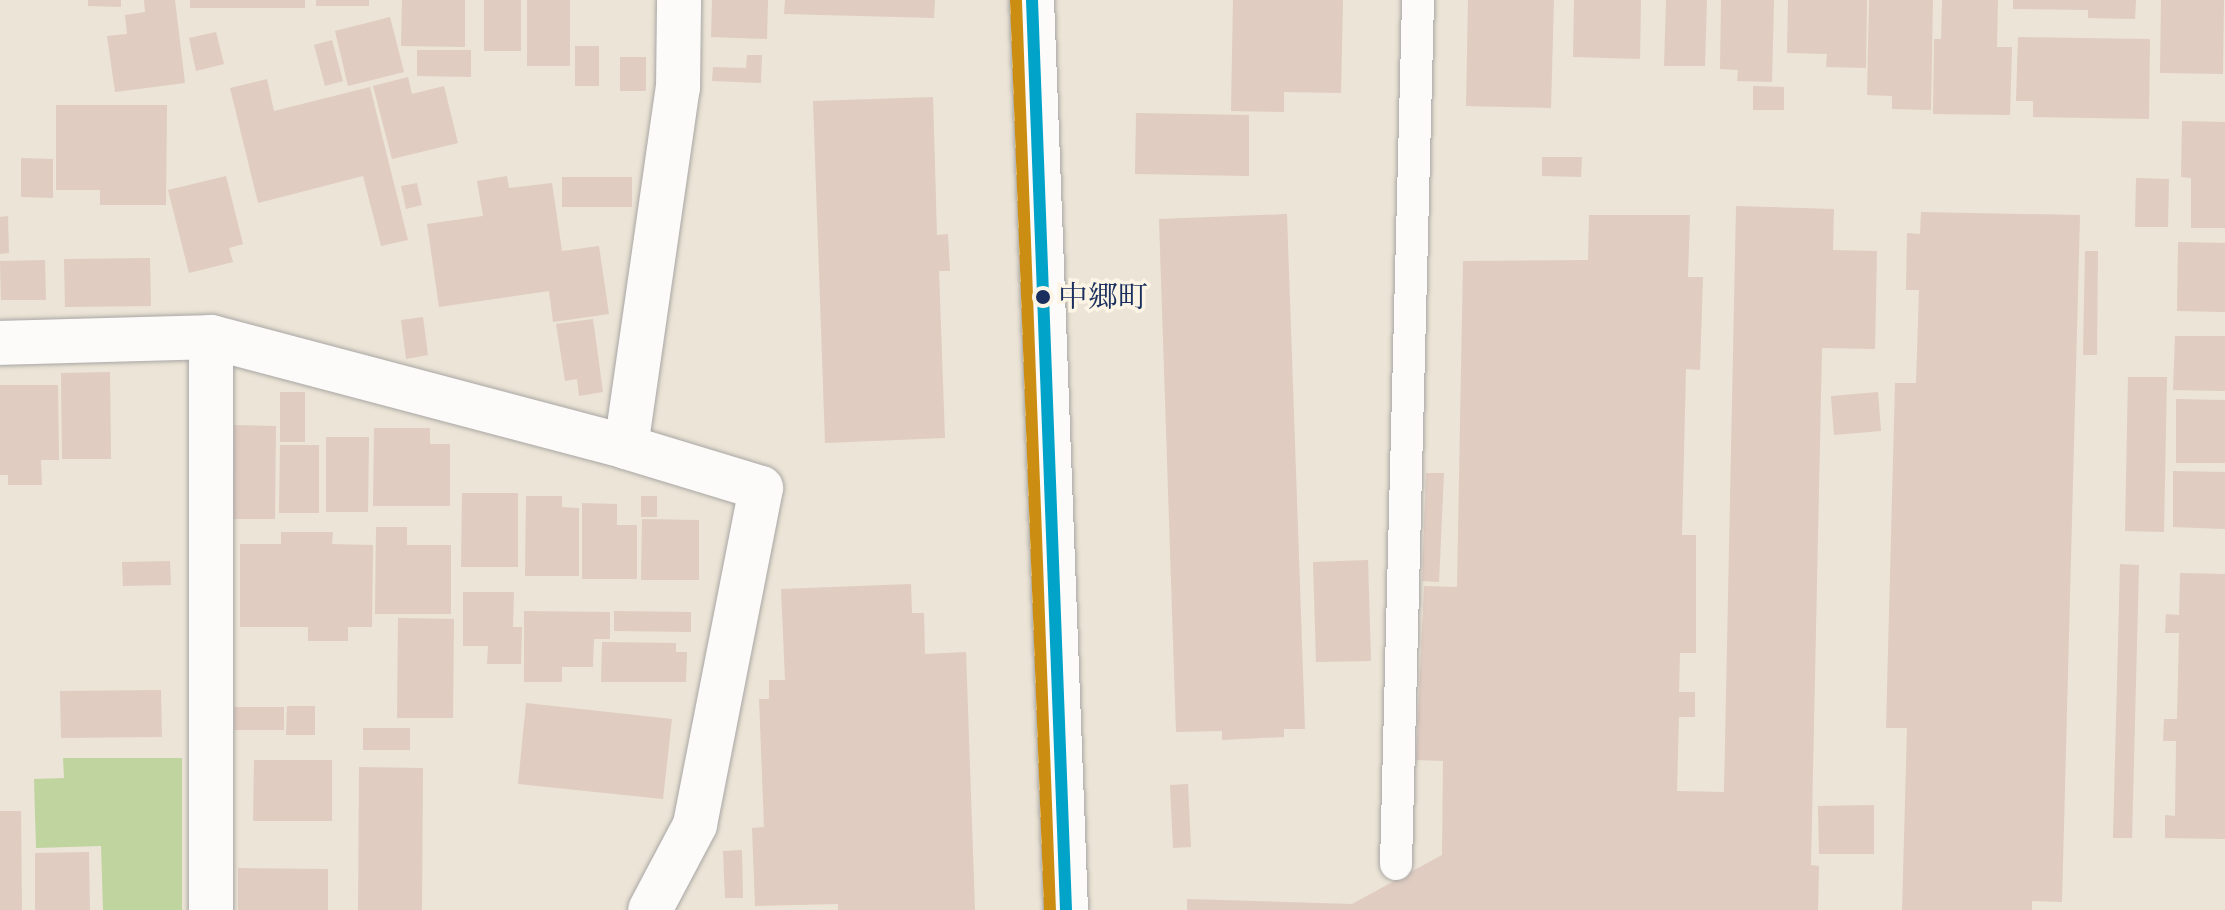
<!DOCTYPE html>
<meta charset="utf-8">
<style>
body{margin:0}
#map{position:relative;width:2225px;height:910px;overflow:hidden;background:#ece4d6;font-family:"EB Garamond","Noto Serif JP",serif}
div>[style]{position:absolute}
.green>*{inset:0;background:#c0d49f}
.building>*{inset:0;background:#e0ccc1}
.roads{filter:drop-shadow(0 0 2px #a8a6a4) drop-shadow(0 0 2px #a8a6a4)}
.service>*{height:32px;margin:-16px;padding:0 16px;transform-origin:16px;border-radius:16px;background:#fcfbf9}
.minor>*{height:44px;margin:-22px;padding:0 22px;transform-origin:22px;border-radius:22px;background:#fcfbf9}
.tertiary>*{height:44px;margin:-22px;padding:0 22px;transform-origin:22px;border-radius:22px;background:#fcfbf9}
.bus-1>*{height:12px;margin:-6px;padding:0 6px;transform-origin:6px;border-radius:6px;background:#01a3c8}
.bus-2>*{height:12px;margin:-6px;padding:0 6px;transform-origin:6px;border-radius:6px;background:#cb8e13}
.dots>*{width:22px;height:22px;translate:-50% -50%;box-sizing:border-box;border:4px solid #fcf5e5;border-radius:50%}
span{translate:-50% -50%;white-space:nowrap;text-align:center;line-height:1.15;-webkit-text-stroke:7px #fcf5e5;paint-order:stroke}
.bus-label{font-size:30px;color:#1b2f5e}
.left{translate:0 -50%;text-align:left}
</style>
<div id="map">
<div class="green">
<i style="clip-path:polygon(63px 758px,182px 758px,182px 910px,103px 910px,101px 846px,36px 848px,34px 779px,64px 778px)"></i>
</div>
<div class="building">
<i style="clip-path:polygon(88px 0,121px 0,121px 7px,88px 6px)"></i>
<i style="clip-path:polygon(144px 0,175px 0,185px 83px,115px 92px,107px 36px,127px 34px,125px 15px,145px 12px)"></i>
<i style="clip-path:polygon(190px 0,305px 0,305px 8px,190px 8px)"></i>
<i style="clip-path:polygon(316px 0,369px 0,369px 6px,316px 6px)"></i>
<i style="clip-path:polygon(402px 0,465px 0,465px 47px,401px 46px)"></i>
<i style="clip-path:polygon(484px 0,521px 0,521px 51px,484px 51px)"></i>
<i style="clip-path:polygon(527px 0,570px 0,570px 66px,527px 66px)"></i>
<i style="clip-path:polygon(712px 0,768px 0,767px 39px,711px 37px)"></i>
<i style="clip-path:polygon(785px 0,935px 0,934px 18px,784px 14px)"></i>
<i style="clip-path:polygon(1233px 0,1343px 0,1341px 93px,1284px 92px,1284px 112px,1231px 111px)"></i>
<i style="clip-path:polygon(1468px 0,1554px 0,1551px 108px,1466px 106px)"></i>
<i style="clip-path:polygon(1574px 0,1641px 0,1640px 59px,1573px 57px)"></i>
<i style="clip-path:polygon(1666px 0,1707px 0,1705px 66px,1664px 66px)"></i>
<i style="clip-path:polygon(1721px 0,1774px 0,1772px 82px,1737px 81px,1738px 70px,1720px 69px)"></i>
<i style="clip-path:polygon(1788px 0,1867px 0,1866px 68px,1826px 67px,1827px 54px,1787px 53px)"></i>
<i style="clip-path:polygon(1869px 0,1933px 0,1931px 110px,1892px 109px,1892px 96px,1867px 95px)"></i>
<i style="clip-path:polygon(1942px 0,1998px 0,1997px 47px,2012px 47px,2010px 115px,1933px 114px,1934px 39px,1941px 39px)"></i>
<i style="clip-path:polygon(2013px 0,2136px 0,2135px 19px,2088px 18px,2088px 10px,2013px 9px)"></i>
<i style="clip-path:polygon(2161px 0,2224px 0,2223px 74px,2160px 73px)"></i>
<i style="clip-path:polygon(390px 17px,404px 72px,348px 86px,335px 31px)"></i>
<i style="clip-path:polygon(216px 32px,224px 64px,196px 71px,189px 38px)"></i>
<i style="clip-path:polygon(2018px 37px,2150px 39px,2149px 119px,2033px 117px,2033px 101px,2016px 101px)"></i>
<i style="clip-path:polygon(332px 40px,343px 81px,325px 86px,314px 45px)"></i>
<i style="clip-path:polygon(575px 46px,599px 46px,599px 86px,575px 86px)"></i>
<i style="clip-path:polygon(417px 50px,471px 50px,471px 77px,417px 76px)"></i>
<i style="clip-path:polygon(747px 55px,762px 55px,761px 83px,712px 81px,713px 67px,746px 68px)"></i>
<i style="clip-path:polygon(620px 57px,646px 57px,646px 91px,620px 91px)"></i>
<i style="clip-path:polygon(408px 77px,412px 94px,444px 86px,458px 143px,392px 159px,373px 86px)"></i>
<i style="clip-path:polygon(267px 79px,274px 111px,370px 87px,408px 240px,381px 246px,363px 176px,258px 203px,230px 88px)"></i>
<i style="clip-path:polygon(1753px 86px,1784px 87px,1784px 110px,1753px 110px)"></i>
<i style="clip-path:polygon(933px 97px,937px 235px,948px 234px,950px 271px,939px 271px,945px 438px,825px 443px,813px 101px)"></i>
<i style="clip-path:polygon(56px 105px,167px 105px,166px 205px,100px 205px,100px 190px,56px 190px)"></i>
<i style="clip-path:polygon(1136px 113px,1249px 115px,1249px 176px,1135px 174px)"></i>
<i style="clip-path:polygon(2182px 121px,2225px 122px,2225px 228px,2191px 228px,2191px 178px,2181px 177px)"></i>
<i style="clip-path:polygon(1542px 157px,1582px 157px,1581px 177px,1542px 176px)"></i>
<i style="clip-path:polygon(21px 158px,53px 159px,53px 198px,21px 197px)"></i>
<i style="clip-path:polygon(226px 176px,243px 244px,229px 248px,233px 262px,189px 273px,168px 190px)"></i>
<i style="clip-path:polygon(507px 176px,509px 188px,552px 183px,562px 251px,599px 246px,609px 314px,553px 322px,549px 291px,439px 307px,427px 224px,483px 216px,477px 181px)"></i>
<i style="clip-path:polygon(562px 177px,632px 177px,632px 207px,562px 207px)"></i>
<i style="clip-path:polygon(2136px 178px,2169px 179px,2168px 227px,2135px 227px)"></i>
<i style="clip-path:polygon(417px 183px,422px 205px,406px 209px,401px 186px)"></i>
<i style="clip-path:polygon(1736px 206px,1834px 209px,1833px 250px,1877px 251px,1875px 349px,1822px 348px,1811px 865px,1819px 866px,1818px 910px,1187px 910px,1187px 899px,1352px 904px,1442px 855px,1443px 761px,1416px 760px,1424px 586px,1457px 587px,1463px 261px,1588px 260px,1589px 215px,1690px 215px,1688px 277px,1703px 277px,1700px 370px,1686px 369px,1682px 535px,1696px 535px,1696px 653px,1680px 653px,1679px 692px,1695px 692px,1695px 717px,1679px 717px,1677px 791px,1724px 792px)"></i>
<i style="clip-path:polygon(1921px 212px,2080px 215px,2062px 902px,2032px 901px,2032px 910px,1902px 910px,1907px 728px,1886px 728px,1895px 383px,1916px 383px,1919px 290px,1906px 290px,1907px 233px,1920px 234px)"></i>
<i style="clip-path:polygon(1287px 214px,1305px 729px,1284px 729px,1284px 737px,1222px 740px,1222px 731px,1176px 732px,1159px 219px)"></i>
<i style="clip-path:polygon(8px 216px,9px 253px,0 254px,0 217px)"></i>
<i style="clip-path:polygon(2178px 242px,2225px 243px,2225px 312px,2177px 311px)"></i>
<i style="clip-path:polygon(2085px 251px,2098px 251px,2097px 355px,2083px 355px)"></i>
<i style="clip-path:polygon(150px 258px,151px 306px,65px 307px,64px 259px)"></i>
<i style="clip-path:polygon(45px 260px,46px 300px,1px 300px,0 261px)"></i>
<i style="clip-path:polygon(423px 317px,428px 355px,406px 359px,401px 320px)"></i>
<i style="clip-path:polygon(593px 319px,603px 392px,579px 396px,577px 379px,565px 381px,556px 324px)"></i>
<i style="clip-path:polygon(2175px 336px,2225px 336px,2225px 391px,2173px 390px)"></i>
<i style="clip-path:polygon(110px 372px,111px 459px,62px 459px,61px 373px)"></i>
<i style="clip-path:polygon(2128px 377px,2167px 377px,2164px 532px,2125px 531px)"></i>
<i style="clip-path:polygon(0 385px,58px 385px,59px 460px,41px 460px,42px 485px,8px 485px,8px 475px,0 475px)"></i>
<i style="clip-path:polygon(280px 392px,305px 392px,305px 442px,280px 442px)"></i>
<i style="clip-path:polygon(1878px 392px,1881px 431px,1834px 435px,1831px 396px)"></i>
<i style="clip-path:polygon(2176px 399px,2225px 400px,2225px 463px,2176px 463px)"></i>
<i style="clip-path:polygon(234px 425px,276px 426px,275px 519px,233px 519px)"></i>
<i style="clip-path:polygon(374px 428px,430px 428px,430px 444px,450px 444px,450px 506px,373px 506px)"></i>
<i style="clip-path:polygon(326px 437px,369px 437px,368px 512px,326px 512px)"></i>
<i style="clip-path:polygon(280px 445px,319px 445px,319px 513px,279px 513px)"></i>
<i style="clip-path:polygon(2173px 471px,2225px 472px,2225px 529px,2173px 527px)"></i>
<i style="clip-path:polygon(1426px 473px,1444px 473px,1439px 582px,1422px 581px)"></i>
<i style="clip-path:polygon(462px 493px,518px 493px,518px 567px,461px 567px)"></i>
<i style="clip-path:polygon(526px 496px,562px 496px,562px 507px,579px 508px,579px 576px,525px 576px)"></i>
<i style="clip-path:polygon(641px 496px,657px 496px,657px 517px,641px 517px)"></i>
<i style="clip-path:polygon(582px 503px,617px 504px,617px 525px,637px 525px,637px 579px,582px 579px)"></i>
<i style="clip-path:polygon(642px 519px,699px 520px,699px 580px,641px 580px)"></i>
<i style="clip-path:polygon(376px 527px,407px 527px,407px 545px,451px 545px,451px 614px,375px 614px)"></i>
<i style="clip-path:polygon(281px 532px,333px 532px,332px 544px,373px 545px,372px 627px,348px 627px,348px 641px,308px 641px,308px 627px,240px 627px,240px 544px,281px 544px)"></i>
<i style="clip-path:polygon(1368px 560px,1371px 661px,1316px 662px,1313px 562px)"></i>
<i style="clip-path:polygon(170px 561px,171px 585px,123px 586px,122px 562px)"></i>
<i style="clip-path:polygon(2120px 564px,2139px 565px,2132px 838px,2113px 838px)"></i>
<i style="clip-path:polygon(2180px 573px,2225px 574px,2225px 839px,2165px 838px,2165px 815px,2175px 816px,2176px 741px,2163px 741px,2164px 719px,2177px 719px,2179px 633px,2165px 633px,2166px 614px,2179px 615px)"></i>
<i style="clip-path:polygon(911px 584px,912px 613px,924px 613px,925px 654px,966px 652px,975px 910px,838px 910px,838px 904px,755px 906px,752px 828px,764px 827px,759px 699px,769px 699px,769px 680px,785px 680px,781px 589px)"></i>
<i style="clip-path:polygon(463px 592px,514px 592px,513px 627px,522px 627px,521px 664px,487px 664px,488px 646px,463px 646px)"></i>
<i style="clip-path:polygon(524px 611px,610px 612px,610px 639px,594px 639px,593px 667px,562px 667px,562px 682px,524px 682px)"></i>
<i style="clip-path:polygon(614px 611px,691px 612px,691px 632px,614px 631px)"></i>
<i style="clip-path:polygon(398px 618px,454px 619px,453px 718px,397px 718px)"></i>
<i style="clip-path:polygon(602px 642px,676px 643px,676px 652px,687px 652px,686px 682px,601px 682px)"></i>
<i style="clip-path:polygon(161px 690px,162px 737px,61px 738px,60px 691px)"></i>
<i style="clip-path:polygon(526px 703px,672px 719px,663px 799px,518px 784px)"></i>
<i style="clip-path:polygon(287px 706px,315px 706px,315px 735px,286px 735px)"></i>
<i style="clip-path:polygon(234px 707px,284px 707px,284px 730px,234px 730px)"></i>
<i style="clip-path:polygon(363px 728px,410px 728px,410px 750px,363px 750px)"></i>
<i style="clip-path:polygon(254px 760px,332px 760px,332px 821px,253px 821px)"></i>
<i style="clip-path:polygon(359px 767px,423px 768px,422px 910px,358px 910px)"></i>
<i style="clip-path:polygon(1188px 784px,1191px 847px,1173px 848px,1170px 785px)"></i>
<i style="clip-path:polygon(1874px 805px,1874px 854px,1819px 854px,1818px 806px)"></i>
<i style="clip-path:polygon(0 811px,21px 811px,22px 910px,0 910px)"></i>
<i style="clip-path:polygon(742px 850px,743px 898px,725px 898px,723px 851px)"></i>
<i style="clip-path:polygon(89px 852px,90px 910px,35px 910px,35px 853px)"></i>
<i style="clip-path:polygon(238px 868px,328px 869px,328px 910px,238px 910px)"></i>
</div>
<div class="roads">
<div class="service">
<i style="left:1396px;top:864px;width:864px;rotate:-88.54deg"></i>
</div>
<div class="minor">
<i style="left:0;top:343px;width:211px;rotate:-1.6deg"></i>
<i style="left:211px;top:337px;width:429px;rotate:14.8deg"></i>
<i style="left:626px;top:447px;width:141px;rotate:16.9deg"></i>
<i style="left:761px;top:488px;width:343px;rotate:101.1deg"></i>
<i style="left:695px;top:825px;width:96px;rotate:117.9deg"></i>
<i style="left:626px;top:447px;width:363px;rotate:-81.8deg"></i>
<i style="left:678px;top:88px;width:88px;rotate:-89.3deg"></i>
<i style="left:211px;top:910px;width:573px;rotate:-90deg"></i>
</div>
<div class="tertiary">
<i style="left:1032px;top:0;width:911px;rotate:87.86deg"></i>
</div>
</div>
<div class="bus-1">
<i style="left:1032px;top:0;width:911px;rotate:87.86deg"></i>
</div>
<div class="bus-2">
<i style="left:1016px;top:1px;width:910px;rotate:87.86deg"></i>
</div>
<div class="dots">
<i style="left:1043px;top:297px;background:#1b2f5e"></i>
</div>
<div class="bus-label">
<span class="left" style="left:1058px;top:297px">中郷町</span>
</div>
</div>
